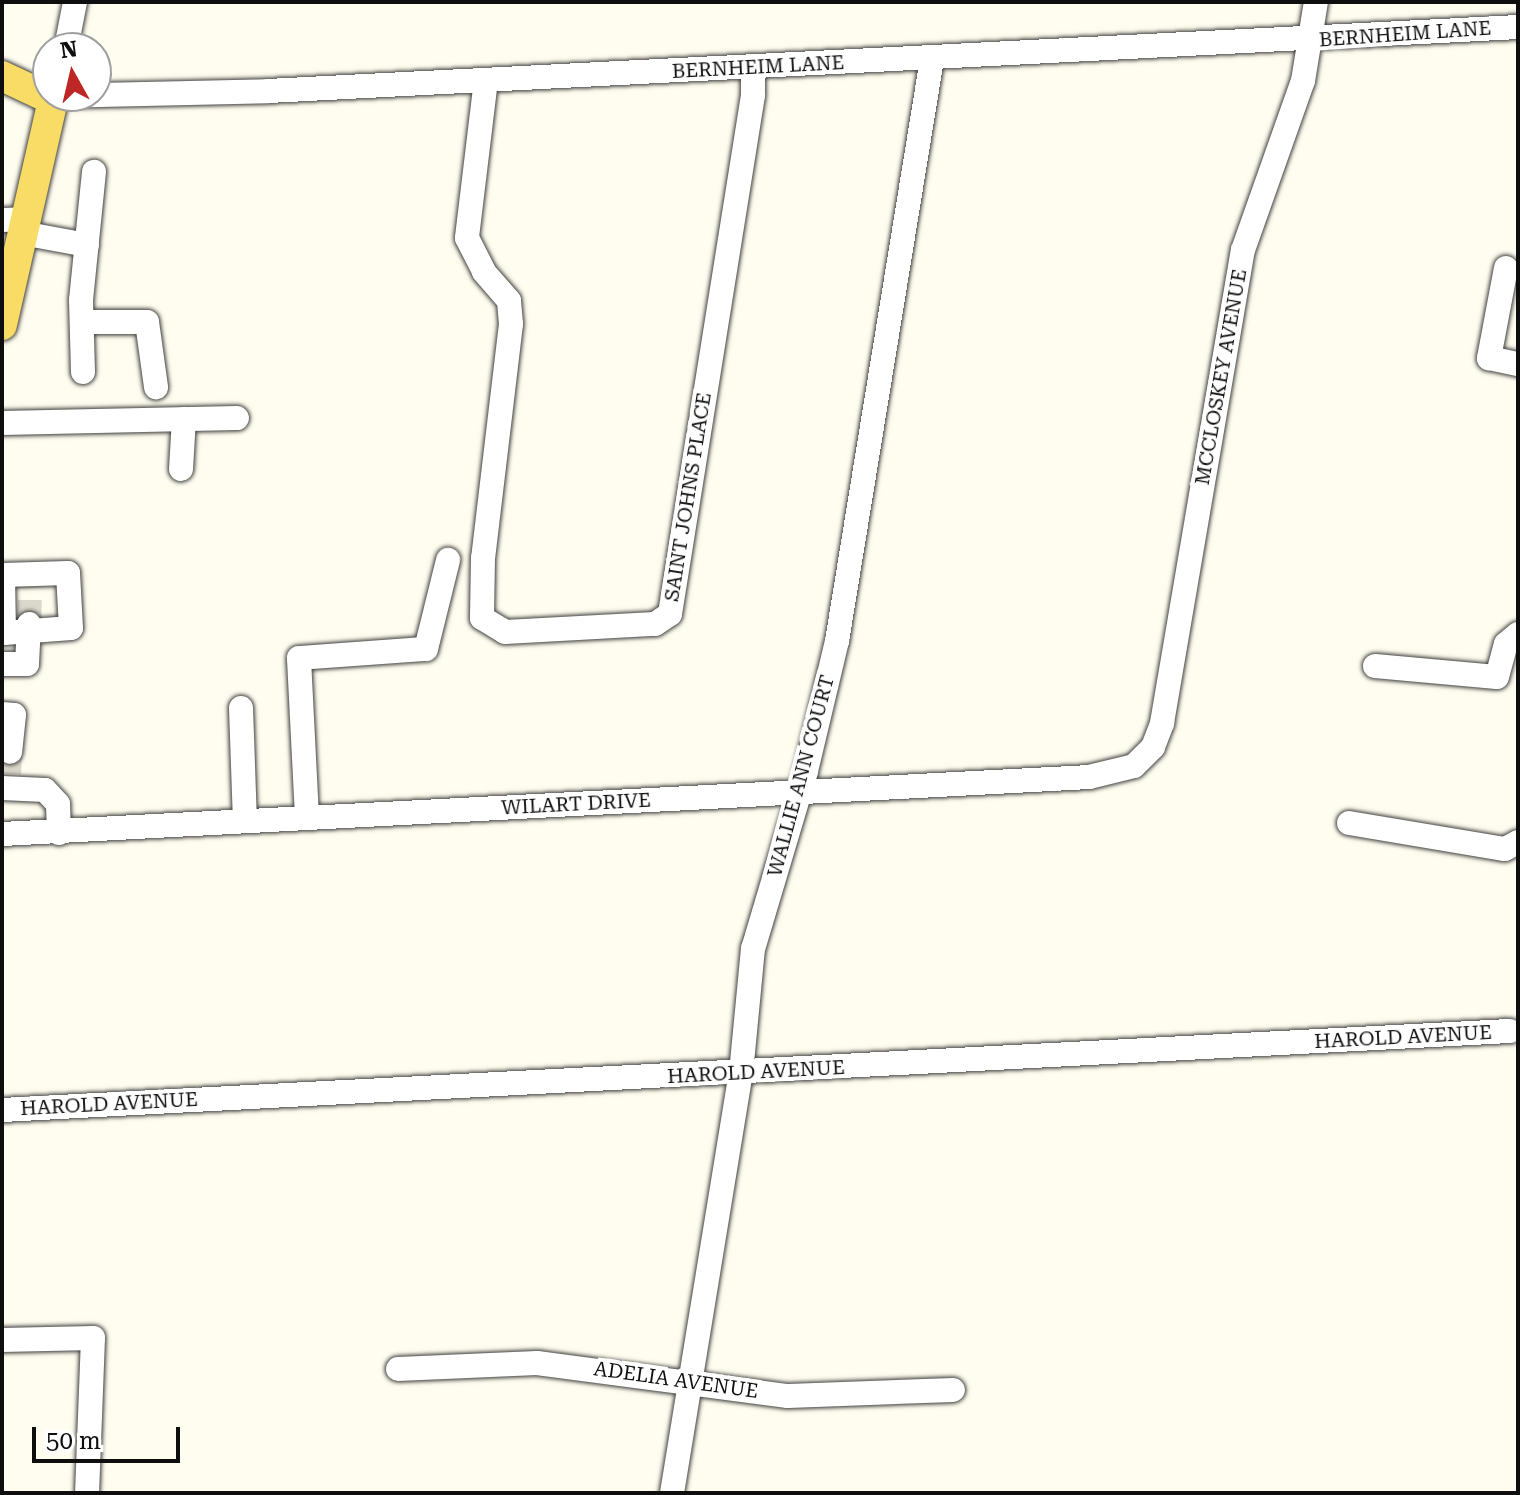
<!DOCTYPE html>
<style>
body{margin:0}
#map{position:relative;width:1520px;height:1495px;overflow:hidden;background:#fffdef;font-family:"Roboto Serif",serif}
div>[style]{position:absolute}
.minor-tunnel>*{height:24px;margin-top:-12px;transform-origin:0;background:repeating-linear-gradient(90deg,#dbd9cd 0 24px,transparent 0 36px)}
.roads{filter:drop-shadow(0 0 2px #414141) drop-shadow(0 0 2px #414141)}
.minor>*{height:24px;margin:-12px;padding:0 12px;transform-origin:12px;border-radius:12px;background:#fff}
.major>*{height:30px;margin:-15px;padding:0 15px;transform-origin:15px;border-radius:15px;background:#f8dc66}
span{translate:-50% -50%;white-space:nowrap;text-align:center;line-height:1.15;-webkit-text-stroke:8px #fff;paint-order:stroke}
.street-label{font-size:20px;color:#0e0e0e}
.frame{position:absolute;inset:0;border:4px solid #0e0e0e;pointer-events:none}
.north{position:absolute;left:32px;top:32px;width:80px;height:80px;box-sizing:border-box;background:#fff;border:2px solid #9f9f9f;border-radius:50%;rotate:352deg;font-size:22px;font-weight:700;line-height:32px;text-align:center;color:#0e0e0e}
.north::after{content:'';display:block;margin:auto;width:28px;height:36px;background:#be2726;clip-path:polygon(50% 0,100% 100%,50% 72%,0 100%)}
.scale{position:absolute;left:32px;top:1427px;width:148px;height:36px;box-sizing:border-box;border:4px solid #0e0e0e;border-top:0;padding-left:10px;font-size:24px;line-height:28px;white-space:nowrap;color:#0e0e0e;-webkit-text-stroke:6px #fff;paint-order:stroke}
</style>
<div id="map">
<div class="minor-tunnel">
<i style="left:29px;top:624px;width:37px;rotate:-88deg"></i>
<i style="left:9px;top:774px;width:22px;rotate:-87deg"></i>
</div>
<div class="roads">
<div class="minor">
<i style="left:66px;top:48px;width:47px;rotate:-78.9deg"></i>
<i style="left:486px;top:80px;width:159px;rotate:96.9deg"></i>
<i style="left:467px;top:238px;width:38px;rotate:63deg"></i>
<i style="left:484px;top:272px;width:38px;rotate:49deg"></i>
<i style="left:509px;top:301px;width:23px;rotate:85deg"></i>
<i style="left:511px;top:324px;width:236px;rotate:96.8deg"></i>
<i style="left:483px;top:558px;width:60px;rotate:91deg"></i>
<i style="left:482px;top:618px;width:27px;rotate:31deg"></i>
<i style="left:505px;top:632px;width:150px;rotate:-3.1deg"></i>
<i style="left:655px;top:624px;width:18px;rotate:-34deg"></i>
<i style="left:670px;top:614px;width:526px;rotate:-80.91deg"></i>
<i style="left:753px;top:95px;width:28px;rotate:-90deg"></i>
<i style="left:54px;top:96px;width:214px;rotate:-1.3deg"></i>
<i style="left:268px;top:91px;width:1252px;rotate:-2.93deg"></i>
<i style="left:2px;top:220px;width:23px;rotate:-2deg"></i>
<i style="left:22px;top:233px;width:66px;rotate:10.5deg"></i>
<i style="left:1506px;top:268px;width:92px;rotate:100.7deg"></i>
<i style="left:1489px;top:358px;width:30px;rotate:12deg"></i>
<i style="left:82px;top:322px;width:65px"></i>
<i style="left:147px;top:322px;width:66px;rotate:82.1deg"></i>
<i style="left:83px;top:372px;width:72px;rotate:-91.6deg"></i>
<i style="left:81px;top:300px;width:129px;rotate:-84.2deg"></i>
<i style="left:2px;top:423px;width:235px;rotate:-1.2deg"></i>
<i style="left:181px;top:469px;width:50px;rotate:-86.6deg"></i>
<i style="left:68px;top:573px;width:55px;rotate:86.9deg"></i>
<i style="left:71px;top:628px;width:67px;rotate:175.7deg"></i>
<i style="left:4px;top:633px;width:58px;rotate:-91deg"></i>
<i style="left:3px;top:575px;width:65px;rotate:-1.8deg"></i>
<i style="left:2px;top:664px;width:25px"></i>
<i style="left:27px;top:664px;width:40px;rotate:-87.1deg"></i>
<i style="left:1375px;top:666px;width:122px;rotate:5.2deg"></i>
<i style="left:1497px;top:677px;width:34px;rotate:-75deg"></i>
<i style="left:1506px;top:644px;width:16px;rotate:-40deg"></i>
<i style="left:241px;top:708px;width:113px;rotate:88deg"></i>
<i style="left:2px;top:714px;width:12px;rotate:5deg"></i>
<i style="left:14px;top:715px;width:37px;rotate:96deg"></i>
<i style="left:2px;top:788px;width:43px;rotate:2.7deg"></i>
<i style="left:45px;top:790px;width:19px;rotate:47deg"></i>
<i style="left:58px;top:804px;width:29px;rotate:88deg"></i>
<i style="left:307px;top:817px;width:159px;rotate:-92.9deg"></i>
<i style="left:299px;top:658px;width:127px;rotate:-4.1deg"></i>
<i style="left:426px;top:649px;width:92px;rotate:-76.1deg"></i>
<i style="left:1349px;top:823px;width:158px;rotate:9.5deg"></i>
<i style="left:1505px;top:849px;width:15px;rotate:-28deg"></i>
<i style="left:2px;top:834px;width:1088px;rotate:-3deg"></i>
<i style="left:1089px;top:777px;width:46px;rotate:-13.7deg"></i>
<i style="left:1134px;top:766px;width:27px;rotate:-45deg"></i>
<i style="left:1153px;top:747px;width:26px;rotate:-69deg"></i>
<i style="left:1162px;top:723px;width:480px;rotate:-80.3deg"></i>
<i style="left:1243px;top:250px;width:179px;rotate:-70.5deg"></i>
<i style="left:1303px;top:81px;width:80px;rotate:-80.7deg"></i>
<i style="left:2px;top:1110px;width:1510px;rotate:-3deg"></i>
<i style="left:2px;top:1340px;width:91px;rotate:-1.3deg"></i>
<i style="left:93px;top:1338px;width:155px;rotate:92.2deg"></i>
<i style="left:398px;top:1369px;width:139px;rotate:-2.5deg"></i>
<i style="left:537px;top:1363px;width:253px;rotate:7.5deg"></i>
<i style="left:788px;top:1396px;width:165px;rotate:-2.1deg"></i>
<i style="left:672px;top:1493px;width:426px;rotate:-80.7deg"></i>
<i style="left:741px;top:1073px;width:125px;rotate:-84.5deg"></i>
<i style="left:753px;top:949px;width:186px;rotate:-73.4deg"></i>
<i style="left:806px;top:771px;width:134px;rotate:-76.6deg"></i>
<i style="left:837px;top:641px;width:590px;rotate:-80.73deg"></i>
</div>
<div class="major">
<i style="left:2px;top:76px;width:56px;rotate:25.2deg"></i>
<i style="left:53px;top:100px;width:231px;rotate:102.8deg"></i>
</div>
</div>
<div class="street-label">
<span style="left:1405px;top:34px;rotate:-4deg">BERNHEIM LANE</span>
<span style="left:758px;top:67px;rotate:-3deg">BERNHEIM LANE</span>
<span style="left:1221px;top:377px;rotate:-80deg">MCCLOSKEY AVENUE</span>
<span style="left:688px;top:497px;rotate:-81deg">SAINT JOHNS PLACE</span>
<span style="left:801px;top:776px;rotate:-75deg">WALLIE ANN COURT</span>
<span style="left:576px;top:804px;rotate:-3deg">WILART DRIVE</span>
<span style="left:1403px;top:1037px;rotate:-3deg">HAROLD AVENUE</span>
<span style="left:756px;top:1072px;rotate:-3deg">HAROLD AVENUE</span>
<span style="left:109px;top:1104px;rotate:-3deg">HAROLD AVENUE</span>
<span style="left:676px;top:1380px;rotate:8deg">ADELIA AVENUE</span>
</div>
<div class="frame"></div>
<div class="north">N</div>
<div class="scale">50 m</div>
</div>
